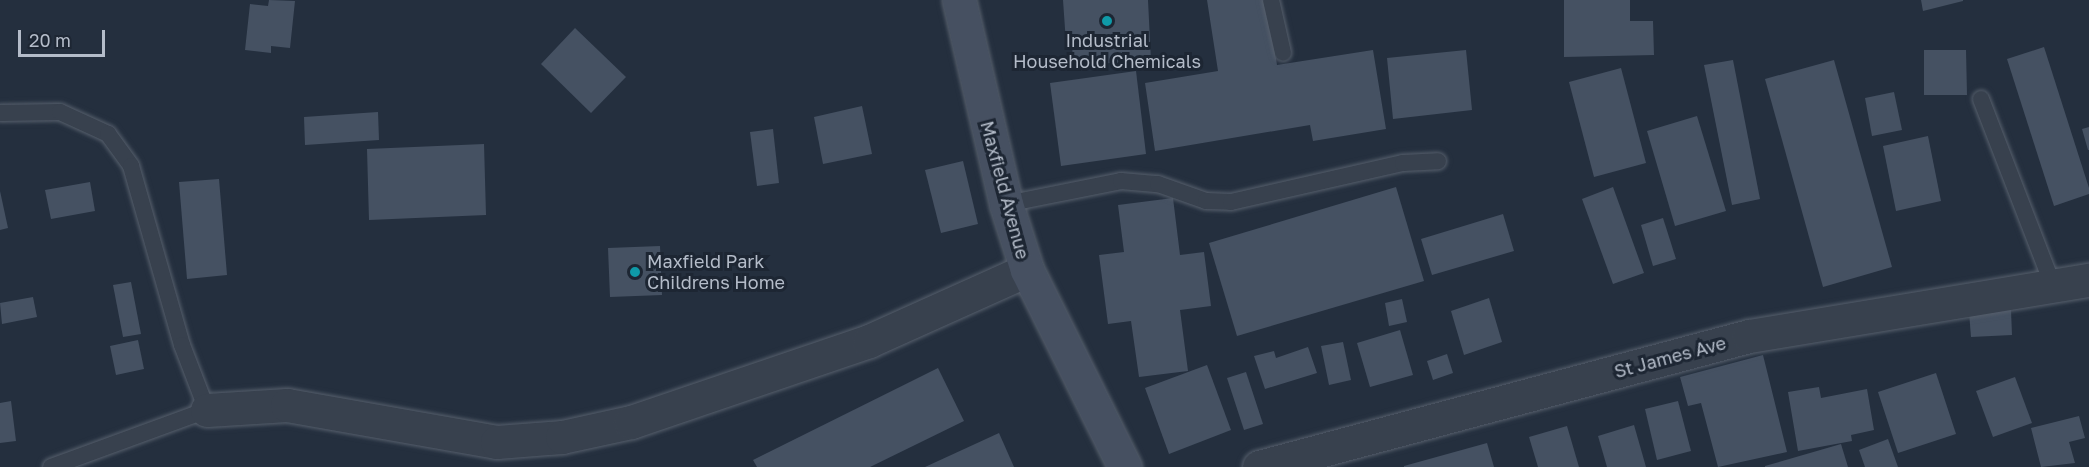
<!DOCTYPE html>
<style>
body{margin:0}
#map{position:relative;width:2089px;height:467px;overflow:hidden;background:#242f3e;font-family:"Golos Text",sans-serif}
div>[style]{position:absolute}
.building>*{inset:0;background:#455162}
.roads{filter:drop-shadow(0 0 2px #565f6c) drop-shadow(0 0 2px #565f6c)}
.service>*{height:16px;margin:-8px;padding:0 8px;transform-origin:8px;border-radius:8px;background:#38414e}
.minor>*{height:33px;margin:-16.5px;padding:0 16.5px;transform-origin:16.5px;border-radius:16.5px;background:#38414e}
.secondary>*{height:33px;margin:-16.5px;padding:0 16.5px;transform-origin:16.5px;border-radius:16.5px;background:#465061}
.dots>*{width:16px;height:16px;translate:-50% -50%;box-sizing:border-box;border:3px solid #1d2633;border-radius:50%}
span{translate:-50% -50%;white-space:nowrap;text-align:center;line-height:1.15;-webkit-text-stroke:6px #1d2633;paint-order:stroke}
.poi-label{font-size:18px;color:#b4bcc9}
.left{translate:0 -50%;text-align:left}
.street-label{font-size:18px;color:#b4bcc9}
.scale{position:absolute;left:18px;top:30px;width:87px;height:27px;box-sizing:border-box;border:3px solid #b4bcc9;border-top:0;padding-left:8px;font-size:18px;line-height:21px;white-space:nowrap;color:#b4bcc9;-webkit-text-stroke:4px #1d2633;paint-order:stroke}
</style>
<div id="map">
<div class="building">
<i style="clip-path:polygon(269px 0,295px 1px,290px 48px,271px 46px,271px 53px,245px 50px,250px 4px,268px 6px)"></i>
<i style="clip-path:polygon(1063px 0,1148px 0,1151px 61px,1073px 65px,1072px 42px,1066px 43px)"></i>
<i style="clip-path:polygon(1207px 0,1267px 0,1277px 65px,1373px 50px,1386px 129px,1313px 141px,1310px 125px,1155px 151px,1145px 83px,1218px 71px)"></i>
<i style="clip-path:polygon(1564px 0,1630px 0,1630px 21px,1653px 21px,1654px 55px,1564px 57px)"></i>
<i style="clip-path:polygon(1921px 0,1963px 0,1963px 1px,1923px 11px)"></i>
<i style="clip-path:polygon(575px 28px,626px 77px,591px 113px,541px 64px)"></i>
<i style="clip-path:polygon(2044px 47px,2089px 188px,2089px 194px,2054px 206px,2007px 59px)"></i>
<i style="clip-path:polygon(1466px 50px,1472px 110px,1393px 119px,1387px 58px)"></i>
<i style="clip-path:polygon(1924px 50px,1966px 50px,1967px 95px,1924px 95px)"></i>
<i style="clip-path:polygon(1733px 60px,1760px 199px,1732px 205px,1704px 65px)"></i>
<i style="clip-path:polygon(1834px 60px,1892px 267px,1823px 287px,1765px 79px)"></i>
<i style="clip-path:polygon(1621px 68px,1646px 163px,1594px 177px,1569px 82px)"></i>
<i style="clip-path:polygon(1136px 71px,1146px 154px,1061px 166px,1050px 83px)"></i>
<i style="clip-path:polygon(1894px 92px,1902px 130px,1872px 136px,1865px 98px)"></i>
<i style="clip-path:polygon(862px 106px,872px 154px,823px 164px,814px 117px)"></i>
<i style="clip-path:polygon(378px 112px,379px 140px,305px 145px,304px 117px)"></i>
<i style="clip-path:polygon(1697px 116px,1726px 211px,1675px 226px,1647px 131px)"></i>
<i style="clip-path:polygon(2089px 127px,2089px 150px,2088px 150px,2082px 129px)"></i>
<i style="clip-path:polygon(773px 129px,779px 183px,757px 186px,750px 132px)"></i>
<i style="clip-path:polygon(1928px 136px,1941px 201px,1896px 211px,1883px 146px)"></i>
<i style="clip-path:polygon(484px 144px,486px 215px,369px 220px,367px 149px)"></i>
<i style="clip-path:polygon(963px 161px,978px 224px,941px 233px,925px 170px)"></i>
<i style="clip-path:polygon(219px 179px,227px 275px,187px 279px,179px 182px)"></i>
<i style="clip-path:polygon(90px 182px,95px 211px,51px 219px,45px 190px)"></i>
<i style="clip-path:polygon(1396px 187px,1424px 281px,1237px 336px,1209px 243px)"></i>
<i style="clip-path:polygon(1613px 187px,1644px 273px,1613px 284px,1582px 199px)"></i>
<i style="clip-path:polygon(0 191px,8px 228px,0 230px)"></i>
<i style="clip-path:polygon(1173px 198px,1180px 255px,1204px 252px,1211px 306px,1180px 310px,1188px 371px,1139px 377px,1131px 321px,1108px 324px,1099px 255px,1124px 252px,1118px 205px)"></i>
<i style="clip-path:polygon(1503px 214px,1514px 251px,1432px 275px,1421px 239px)"></i>
<i style="clip-path:polygon(1663px 218px,1676px 259px,1653px 266px,1641px 225px)"></i>
<i style="clip-path:polygon(660px 246px,662px 295px,610px 297px,608px 248px)"></i>
<i style="clip-path:polygon(131px 282px,141px 334px,123px 337px,113px 285px)"></i>
<i style="clip-path:polygon(33px 297px,37px 317px,2px 324px,0 303px)"></i>
<i style="clip-path:polygon(1489px 298px,1502px 342px,1464px 355px,1451px 311px)"></i>
<i style="clip-path:polygon(1402px 299px,1407px 322px,1389px 326px,1385px 303px)"></i>
<i style="clip-path:polygon(2011px 310px,2012px 335px,1971px 337px,1969px 312px)"></i>
<i style="clip-path:polygon(1400px 330px,1413px 375px,1370px 387px,1357px 343px)"></i>
<i style="clip-path:polygon(138px 340px,144px 369px,116px 375px,110px 346px)"></i>
<i style="clip-path:polygon(1343px 342px,1351px 380px,1329px 385px,1321px 346px)"></i>
<i style="clip-path:polygon(1308px 347px,1317px 373px,1265px 389px,1254px 356px,1274px 351px,1276px 358px)"></i>
<i style="clip-path:polygon(1447px 354px,1453px 373px,1433px 380px,1427px 361px)"></i>
<i style="clip-path:polygon(1763px 355px,1787px 452px,1718px 467px,1701px 403px,1688px 406px,1680px 377px)"></i>
<i style="clip-path:polygon(1207px 365px,1231px 430px,1169px 454px,1145px 388px)"></i>
<i style="clip-path:polygon(938px 368px,964px 421px,870px 467px,757px 467px,753px 460px)"></i>
<i style="clip-path:polygon(1246px 372px,1263px 424px,1244px 430px,1227px 378px)"></i>
<i style="clip-path:polygon(1936px 373px,1956px 434px,1898px 453px,1878px 392px)"></i>
<i style="clip-path:polygon(2015px 377px,2032px 423px,1993px 437px,1976px 391px)"></i>
<i style="clip-path:polygon(1819px 387px,1821px 398px,1867px 389px,1874px 430px,1851px 435px,1852px 441px,1798px 451px,1788px 392px)"></i>
<i style="clip-path:polygon(11px 401px,16px 441px,0 443px,0 403px)"></i>
<i style="clip-path:polygon(1678px 401px,1691px 451px,1657px 460px,1645px 409px)"></i>
<i style="clip-path:polygon(2079px 416px,2085px 438px,2069px 442px,2075px 463px,2041px 467px,2031px 428px)"></i>
<i style="clip-path:polygon(1634px 425px,1646px 467px,1607px 467px,1598px 436px)"></i>
<i style="clip-path:polygon(1567px 426px,1579px 467px,1538px 467px,1529px 437px)"></i>
<i style="clip-path:polygon(999px 433px,1014px 467px,925px 467px)"></i>
<i style="clip-path:polygon(1888px 439px,1898px 467px,1865px 467px,1859px 450px)"></i>
<i style="clip-path:polygon(1487px 443px,1494px 467px,1404px 467px,1404px 466px)"></i>
<i style="clip-path:polygon(1841px 444px,1848px 467px,1765px 467px,1765px 466px)"></i>
</div>
<div class="roads">
<div class="service">
<i style="left:1271px;top:0;width:54px;rotate:77.2deg"></i>
<i style="left:1981px;top:99px;width:200px;rotate:68.9deg"></i>
<i style="left:0;top:113px;width:60px;rotate:-1deg"></i>
<i style="left:60px;top:112px;width:53px;rotate:24.6deg"></i>
<i style="left:108px;top:134px;width:39px;rotate:54deg"></i>
<i style="left:131px;top:166px;width:186px;rotate:74.1deg"></i>
<i style="left:182px;top:345px;width:70px;rotate:69deg"></i>
<i style="left:207px;top:410px;width:166px;rotate:159.9deg"></i>
<i style="left:1006px;top:204px;width:117px;rotate:-11.3deg"></i>
<i style="left:1121px;top:181px;width:37px;rotate:5deg"></i>
<i style="left:1158px;top:184px;width:51px;rotate:19.5deg"></i>
<i style="left:1206px;top:201px;width:25px;rotate:2deg"></i>
<i style="left:1231px;top:202px;width:176px;rotate:-12.8deg"></i>
<i style="left:1403px;top:163px;width:35px;rotate:-3deg"></i>
</div>
<div class="minor">
<i style="left:207px;top:410px;width:80px;rotate:-3.6deg"></i>
<i style="left:287px;top:405px;width:213px;rotate:10deg"></i>
<i style="left:497px;top:442px;width:65px;rotate:-4.4deg"></i>
<i style="left:562px;top:437px;width:71px;rotate:-12.3deg"></i>
<i style="left:631px;top:422px;width:251px;rotate:-18.8deg"></i>
<i style="left:869px;top:341px;width:173px;rotate:-24.2deg"></i>
<i style="left:1259px;top:467px;width:507px;rotate:-14.97deg"></i>
<i style="left:1749px;top:336px;width:345px;rotate:-9.4deg"></i>
</div>
<div class="secondary">
<i style="left:959px;top:0;width:209px;rotate:77deg"></i>
<i style="left:1006px;top:204px;width:69px;rotate:72.3deg"></i>
<i style="left:1027px;top:270px;width:220px;rotate:63.6deg"></i>
</div>
</div>
<div class="dots">
<i style="left:1107px;top:21px;background:#0f9aa8"></i>
<i style="left:635px;top:272px;background:#0f9aa8"></i>
</div>
<div class="poi-label">
<span style="left:1107px;top:51px">Industrial<br>Household Chemicals</span>
<span class="left" style="left:647px;top:272px">Maxfield Park<br>Childrens Home</span>
</div>
<div class="street-label">
<span style="left:1005px;top:190px;rotate:75deg">Maxfield Avenue</span>
<span style="left:1670px;top:357px;rotate:-15deg">St James Ave</span>
</div>
<div class="scale">20 m</div>
</div>
